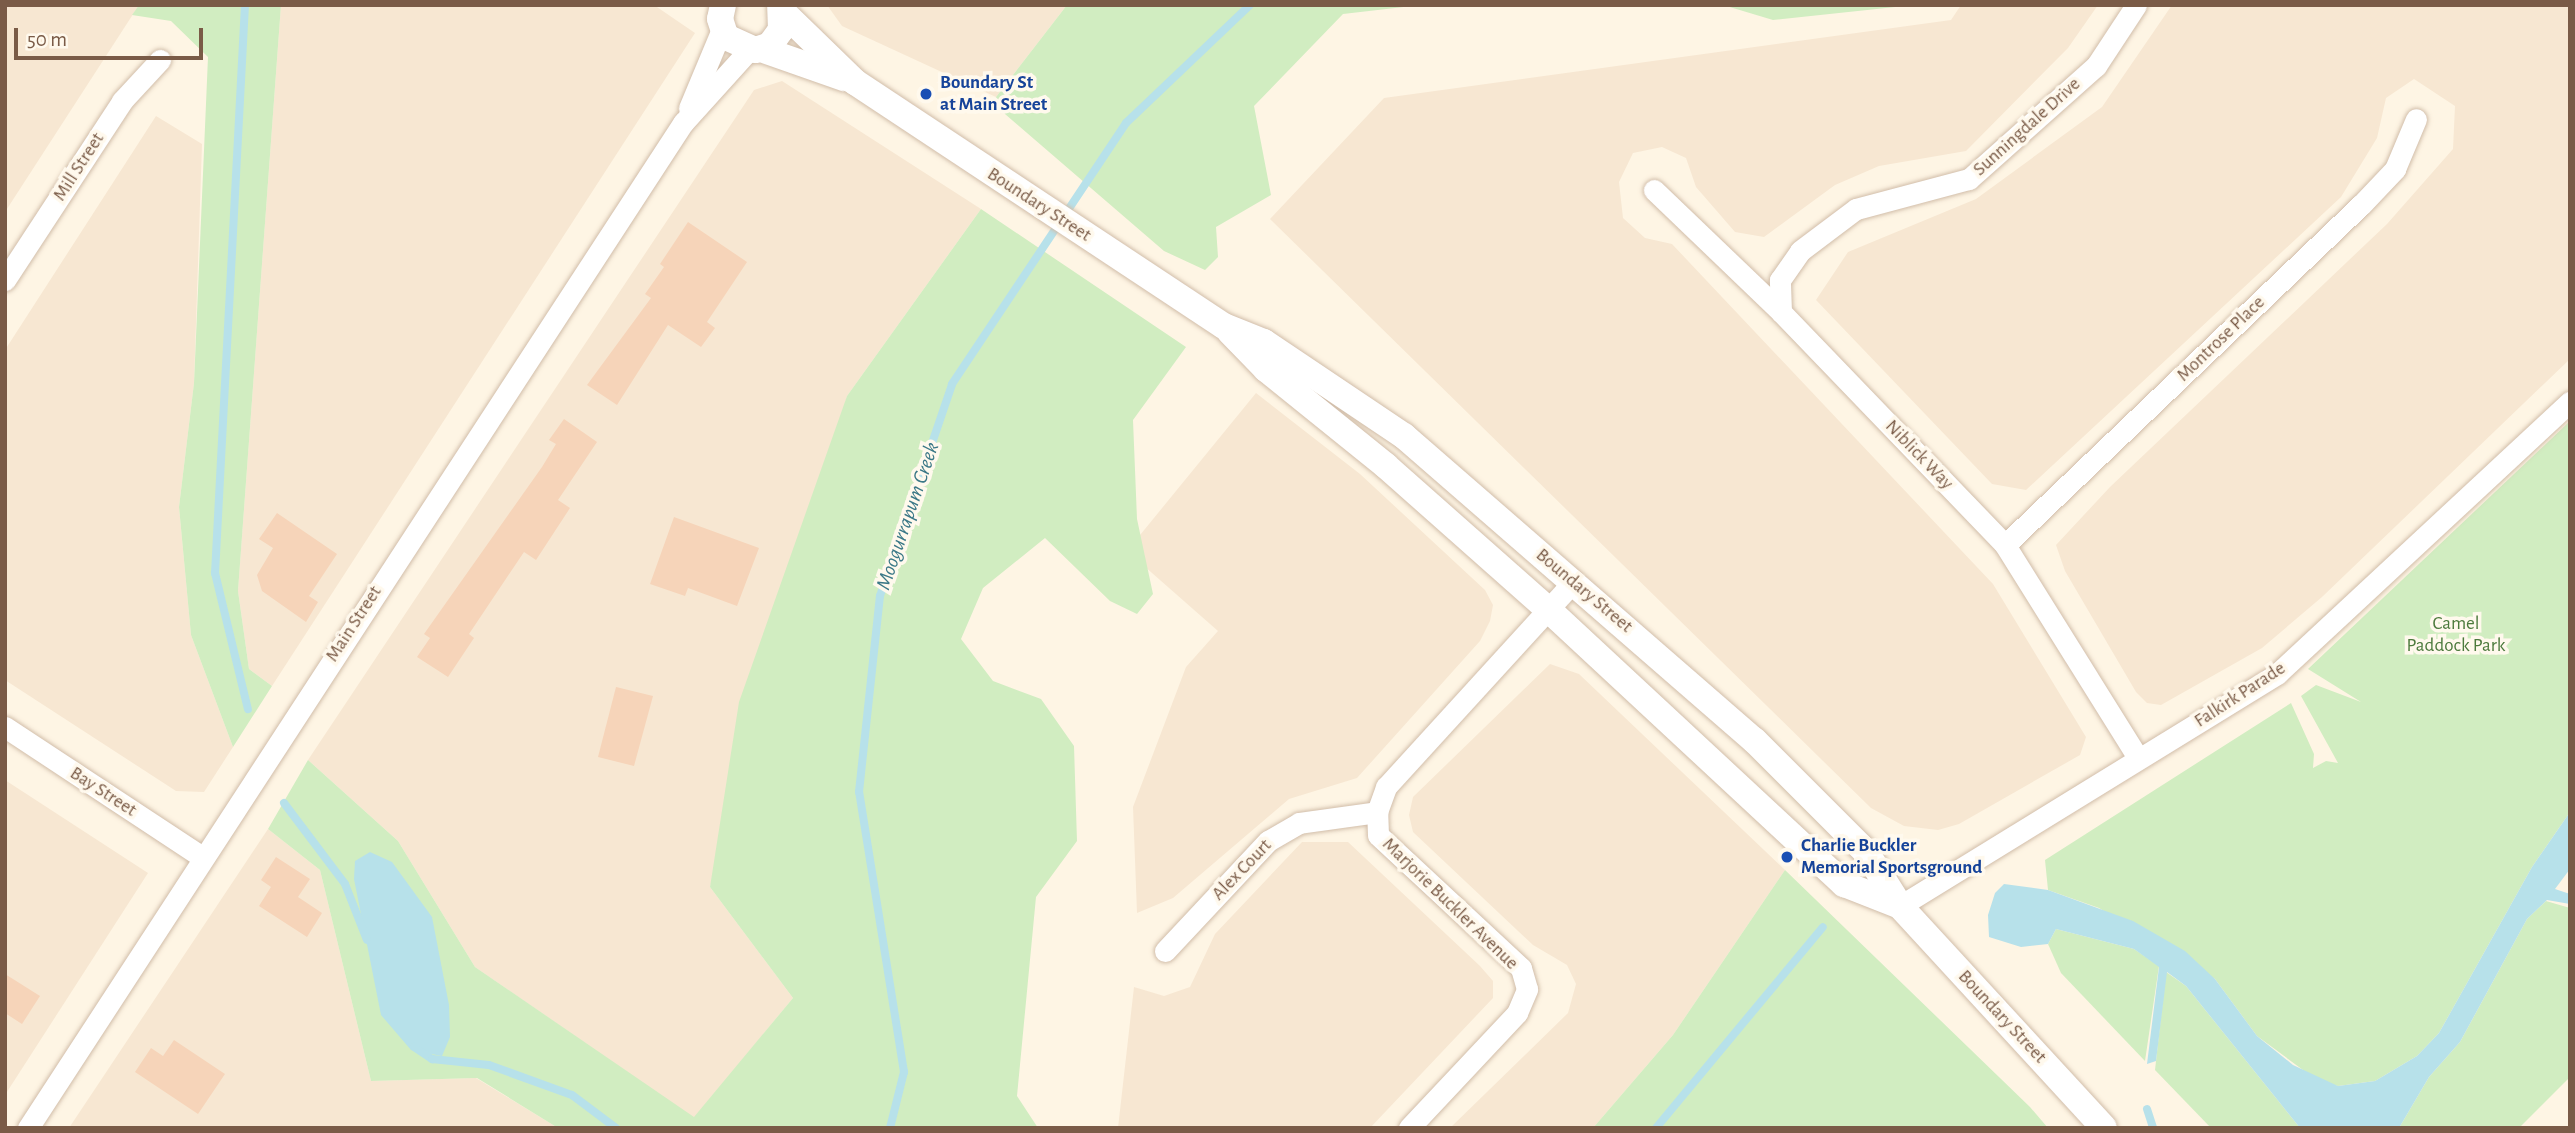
<!DOCTYPE html>
<style>
body{margin:0}
#map{position:relative;width:2575px;height:1133px;overflow:hidden;background:#fef5e4;font-family:"Alegreya Sans",sans-serif}
div>[style]{position:absolute}
.residential>*{inset:0;background:#f7e7d2}
.green>*{inset:0;background:#d1edc1}
.water>*{inset:0;background:#b7e1ea}
.stream>*{height:8px;margin:-4px;padding:0 4px;transform-origin:4px;border-radius:4px;background:#b7e1ea}
.building>*{inset:0;background:#f6d4b9}
.roads{filter:drop-shadow(0 0 2px #d1bda9) drop-shadow(0 0 2px #d1bda9)}
.minor>*{height:21px;margin:-10.5px;padding:0 10.5px;transform-origin:10.5px;border-radius:10.5px;background:#fff}
.tertiary>*{height:26px;margin:-13px;padding:0 13px;transform-origin:13px;border-radius:13px;background:#fff}
.dots>*{width:19px;height:19px;translate:-50% -50%;box-sizing:border-box;border:4px solid #fff9ed;border-radius:50%}
span{translate:-50% -50%;white-space:nowrap;text-align:center;line-height:1.15;-webkit-text-stroke:7px #fff9ed;paint-order:stroke}
.transit-label{font-size:19px;color:#164399;font-weight:700}
.left{translate:0 -50%;text-align:left}
.street-label{font-size:19px;color:#7a5b47}
.park-label{font-size:19px;color:#4c7a3c}
.water-label{font-size:21px;color:#3b7887;font-style:italic}
.frame{position:absolute;inset:0;border:7px solid #7a5b47;pointer-events:none}
.scale{position:absolute;left:14px;top:28px;width:189px;height:32px;box-sizing:border-box;border:4px solid #7a5b47;border-top:0;padding-left:9px;font-size:21px;line-height:24px;white-space:nowrap;color:#7a5b47;-webkit-text-stroke:5px #fff9ed;paint-order:stroke}
</style>
<div id="map">
<div class="residential">
<i style="clip-path:polygon(5px 5px,139px 5px,5px 212px)"></i>
<i style="clip-path:polygon(281px 5px,654px 5px,695px 33px,272px 686px,249px 669px,238px 591px)"></i>
<i style="clip-path:polygon(827px 5px,1067px 5px,996px 97px,842px 26px)"></i>
<i style="clip-path:polygon(1961px 5px,2098px 5px,2068px 48px,1966px 151px,1879px 166px,1835px 185px,1764px 237px,1735px 232px,1696px 187px,1686px 158px,1662px 147px,1633px 153px,1619px 182px,1623px 218px,1645px 238px,1672px 244px,1993px 584px,2086px 737px,2080px 755px,1959px 824px,1938px 830px,1904px 826px,1871px 808px,1270px 219px,1384px 98px,1951px 20px)"></i>
<i style="clip-path:polygon(2172px 5px,2570px 5px,2570px 359px,2322px 597px,2262px 648px,2161px 705px,2147px 703px,2136px 692px,2065px 571px,2056px 545px,2110px 487px,2387px 224px,2453px 149px,2455px 106px,2414px 79px,2386px 98px,2377px 138px,2341px 197px,2026px 490px,1992px 484px,1816px 300px,1848px 252px,1976px 199px,2102px 107px)"></i>
<i style="clip-path:polygon(782px 81px,981px 209px,847px 396px,710px 887px,793px 998px,694px 1118px,475px 967px,398px 841px,308px 760px,754px 90px)"></i>
<i style="clip-path:polygon(156px 116px,202px 144px,194px 383px,179px 507px,191px 635px,233px 747px,204px 792px,176px 791px,5px 680px,5px 350px)"></i>
<i style="clip-path:polygon(1256px 393px,1360px 474px,1485px 590px,1493px 605px,1490px 621px,1480px 641px,1357px 778px,1289px 799px,1173px 898px,1137px 913px,1133px 807px,1186px 667px,1218px 631px,1127px 551px)"></i>
<i style="clip-path:polygon(1550px 664px,1579px 674px,1785px 870px,1673px 1035px,1593px 1128px,1450px 1128px,1568px 1013px,1576px 984px,1567px 965px,1533px 945px,1413px 832px,1409px 815px,1413px 797px)"></i>
<i style="clip-path:polygon(5px 780px,148px 873px,5px 1095px)"></i>
<i style="clip-path:polygon(268px 829px,320px 870px,371px 1081px,476px 1078px,558px 1128px,69px 1128px)"></i>
<i style="clip-path:polygon(1302px 842px,1348px 842px,1480px 966px,1493px 981px,1493px 998px,1370px 1128px,1118px 1128px,1134px 987px,1164px 996px,1190px 987px,1215px 934px)"></i>
</div>
<div class="green">
<i style="clip-path:polygon(139px 5px,281px 5px,238px 591px,249px 669px,272px 686px,233px 747px,191px 635px,179px 507px,194px 383px,208px 57px,171px 21px,132px 15px)"></i>
<i style="clip-path:polygon(1067px 5px,1421px 5px,1343px 14px,1254px 106px,1271px 195px,1216px 227px,1218px 257px,1205px 270px,1164px 251px,1005px 114px,996px 97px)"></i>
<i style="clip-path:polygon(1723px 5px,1914px 5px,1773px 20px)"></i>
<i style="clip-path:polygon(981px 209px,1186px 347px,1133px 420px,1137px 519px,1153px 594px,1137px 614px,1110px 601px,1045px 538px,983px 588px,961px 639px,993px 681px,1041px 699px,1074px 746px,1077px 841px,1036px 897px,1017px 1096px,1038px 1128px,558px 1128px,477px 1078px,371px 1081px,320px 870px,268px 829px,308px 760px,398px 841px,475px 967px,694px 1117px,793px 998px,710px 887px,739px 702px,847px 396px)"></i>
<i style="clip-path:polygon(2570px 421px,2570px 812px,2532px 867px,2439px 1033px,2417px 1056px,2375px 1081px,2338px 1086px,2318px 1081px,2257px 1036px,2215px 979px,2099px 908px,2048px 890px,2045px 860px,2291px 703px,2314px 754px,2313px 768px,2326px 761px,2338px 763px,2301px 696px,2316px 685px,2361px 702px,2308px 669px)"></i>
<i style="clip-path:polygon(1785px 870px,2030px 1107px,2048px 1128px,1593px 1128px,1673px 1035px)"></i>
<i style="clip-path:polygon(2546px 901px,2570px 908px,2570px 1077px,2519px 1128px,2399px 1128px,2429px 1077px,2460px 1042px,2527px 919px)"></i>
<i style="clip-path:polygon(2056px 929px,2134px 949px,2159px 966px,2145px 1061px,2061px 973px,2048px 944px)"></i>
<i style="clip-path:polygon(2166px 972px,2186px 986px,2300px 1128px,2211px 1128px,2155px 1070px)"></i>
</div>
<div class="water">
<i style="clip-path:polygon(2570px 812px,2570px 869px,2555px 889px,2570px 894px,2570px 904px,2547px 900px,2527px 919px,2460px 1042px,2429px 1077px,2399px 1128px,2300px 1128px,2186px 986px,2167px 972px,2156px 1061px,2147px 1064px,2159px 967px,2134px 949px,2056px 929px,2048px 944px,2021px 947px,1989px 937px,1988px 915px,1995px 893px,2004px 884px,2048px 890px,2133px 921px,2185px 951px,2215px 979px,2257px 1036px,2293px 1065px,2338px 1086px,2375px 1081px,2417px 1056px,2439px 1033px,2532px 867px)"></i>
<i style="clip-path:polygon(370px 852px,392px 862px,432px 917px,449px 1005px,450px 1037px,442px 1056px,411px 1050px,381px 1015px,354px 879px,355px 861px)"></i>
</div>
<div class="stream">
<i style="left:245px;top:5px;width:569px;rotate:93.02deg"></i>
<i style="left:215px;top:573px;width:140px;rotate:76.4deg"></i>
<i style="left:284px;top:803px;width:101px;rotate:53deg"></i>
<i style="left:345px;top:884px;width:60px;rotate:68.6deg"></i>
<i style="left:414px;top:1047px;width:22px;rotate:34deg"></i>
<i style="left:432px;top:1059px;width:57px;rotate:6deg"></i>
<i style="left:489px;top:1065px;width:88px;rotate:19.9deg"></i>
<i style="left:572px;top:1095px;width:55px;rotate:36.9deg"></i>
<i style="left:2147px;top:1109px;width:20px;rotate:72deg"></i>
<i style="left:890px;top:1128px;width:58px;rotate:-76deg"></i>
<i style="left:904px;top:1072px;width:284px;rotate:-99.1deg"></i>
<i style="left:859px;top:792px;width:197px;rotate:-83.9deg"></i>
<i style="left:880px;top:596px;width:224px;rotate:-71.2deg"></i>
<i style="left:952px;top:384px;width:314px;rotate:-56.3deg"></i>
<i style="left:1126px;top:123px;width:171px;rotate:-43.6deg"></i>
<i style="left:1656px;top:1128px;width:261px;rotate:-50.3deg"></i>
</div>
<div class="building">
<i style="clip-path:polygon(688px 222px,747px 262px,707px 322px,715px 328px,701px 347px,668px 325px,617px 405px,587px 385px,651px 298px,645px 294px,664px 267px,660px 264px)"></i>
<i style="clip-path:polygon(564px 419px,597px 442px,558px 500px,570px 508px,536px 560px,524px 552px,469px 634px,474px 638px,448px 677px,417px 657px,430px 638px,424px 634px,542px 467px,556px 444px,549px 440px)"></i>
<i style="clip-path:polygon(277px 513px,337px 554px,309px 596px,318px 602px,306px 622px,262px 591px,257px 575px,273px 548px,259px 539px)"></i>
<i style="clip-path:polygon(674px 517px,759px 548px,737px 606px,688px 588px,685px 596px,650px 584px)"></i>
<i style="clip-path:polygon(616px 687px,653px 696px,634px 766px,598px 757px)"></i>
<i style="clip-path:polygon(276px 857px,310px 879px,298px 897px,322px 913px,307px 937px,259px 906px,271px 887px,261px 880px)"></i>
<i style="clip-path:polygon(5px 974px,40px 996px,22px 1024px,5px 1013px)"></i>
<i style="clip-path:polygon(174px 1040px,225px 1074px,198px 1114px,135px 1072px,151px 1048px,163px 1056px)"></i>
</div>
<div class="roads">
<div class="minor">
<i style="left:689px;top:108px;width:86px;rotate:-67.3deg"></i>
<i style="left:1654px;top:190px;width:176px;rotate:43.8deg"></i>
<i style="left:1781px;top:312px;width:323px;rotate:46.1deg"></i>
<i style="left:2005px;top:545px;width:251px;rotate:58deg"></i>
<i style="left:5px;top:280px;width:214px;rotate:-56.8deg"></i>
<i style="left:122px;top:101px;width:56px;rotate:-47.2deg"></i>
<i style="left:1781px;top:312px;width:32px;rotate:-92deg"></i>
<i style="left:1780px;top:280px;width:35px;rotate:-55deg"></i>
<i style="left:1800px;top:251px;width:70px;rotate:-36.9deg"></i>
<i style="left:1856px;top:209px;width:117px;rotate:-14.9deg"></i>
<i style="left:1969px;top:179px;width:170px;rotate:-41.7deg"></i>
<i style="left:2096px;top:66px;width:73px;rotate:-56.7deg"></i>
<i style="left:2005px;top:545px;width:492px;rotate:-43.7deg"></i>
<i style="left:2361px;top:205px;width:50px;rotate:-46.6deg"></i>
<i style="left:2395px;top:169px;width:54px;rotate:-67.2deg"></i>
<i style="left:5px;top:727px;width:235px;rotate:33.4deg"></i>
<i style="left:1900px;top:906px;width:443px;rotate:-31.6deg"></i>
<i style="left:2277px;top:674px;width:400px;rotate:-42.9deg"></i>
<i style="left:1165px;top:951px;width:151px;rotate:-46.9deg"></i>
<i style="left:1268px;top:841px;width:36px;rotate:-30deg"></i>
<i style="left:1299px;top:823px;width:79px;rotate:-8deg"></i>
<i style="left:28px;top:1128px;width:1200px;rotate:-56.91deg"></i>
<i style="left:683px;top:123px;width:98px;rotate:-47.9deg"></i>
<i style="left:1409px;top:1128px;width:158px;rotate:-46.8deg"></i>
<i style="left:1517px;top:1013px;width:26px;rotate:-67deg"></i>
<i style="left:1527px;top:989px;width:22px;rotate:-106deg"></i>
<i style="left:1521px;top:968px;width:195px;rotate:-137.1deg"></i>
<i style="left:1378px;top:835px;width:23px;rotate:-92deg"></i>
<i style="left:1377px;top:812px;width:27px;rotate:-70deg"></i>
<i style="left:1386px;top:787px;width:277px;rotate:-47.6deg"></i>
</div>
<div class="tertiary">
<i style="left:723px;top:5px;width:14px;rotate:102deg"></i>
<i style="left:720px;top:19px;width:19px;rotate:72deg"></i>
<i style="left:726px;top:37px;width:32px;rotate:24deg"></i>
<i style="left:755px;top:50px;width:16px;rotate:-18deg"></i>
<i style="left:770px;top:45px;width:19px;rotate:-54deg"></i>
<i style="left:781px;top:30px;width:25px;rotate:-92deg"></i>
<i style="left:782px;top:11px;width:102px;rotate:44.2deg"></i>
<i style="left:855px;top:82px;width:442px;rotate:33.5deg"></i>
<i style="left:1224px;top:326px;width:43px;rotate:21.8deg"></i>
<i style="left:1264px;top:342px;width:169px;rotate:33.9deg"></i>
<i style="left:1404px;top:436px;width:464px;rotate:41deg"></i>
<i style="left:1754px;top:740px;width:158px;rotate:45deg"></i>
<i style="left:1866px;top:852px;width:64px;rotate:57.8deg"></i>
<i style="left:1900px;top:906px;width:301px;rotate:47.4deg"></i>
<i style="left:761px;top:49px;width:88px;rotate:19.3deg"></i>
<i style="left:1230px;top:332px;width:52px;rotate:45.8deg"></i>
<i style="left:1266px;top:369px;width:154px;rotate:38.9deg"></i>
<i style="left:1386px;top:466px;width:217px;rotate:41.5deg"></i>
<i style="left:1549px;top:610px;width:403px;rotate:42.9deg"></i>
<i style="left:1844px;top:884px;width:60px;rotate:21.4deg"></i>
</div>
</div>
<div class="dots">
<i style="left:926px;top:94px;background:#1a4fb4"></i>
<i style="left:1787px;top:857px;background:#1a4fb4"></i>
</div>
<div class="transit-label">
<span class="left" style="left:940px;top:94px">Boundary St<br>at Main Street</span>
<span class="left" style="left:1801px;top:857px">Charlie Buckler<br>Memorial Sportsground</span>
</div>
<div class="street-label">
<span style="left:2027px;top:127px;rotate:-42deg">Sunningdale Drive</span>
<span style="left:79px;top:167px;rotate:-57deg">Mill Street</span>
<span style="left:1039px;top:205px;rotate:33deg">Boundary Street</span>
<span style="left:2221px;top:339px;rotate:-44deg">Montrose Place</span>
<span style="left:1919px;top:455px;rotate:46deg">Niblick Way</span>
<span style="left:1584px;top:591px;rotate:40deg">Boundary Street</span>
<span style="left:354px;top:624px;rotate:-57deg">Main Street</span>
<span style="left:2240px;top:695px;rotate:-33deg">Falkirk Parade</span>
<span style="left:103px;top:792px;rotate:33deg">Bay Street</span>
<span style="left:1242px;top:870px;rotate:-46deg">Alex Court</span>
<span style="left:1450px;top:904px;rotate:44deg">Marjorie Buckler Avenue</span>
<span style="left:2002px;top:1017px;rotate:47deg">Boundary Street</span>
</div>
<div class="park-label">
<span style="left:2456px;top:635px">Camel<br>Paddock Park</span>
</div>
<div class="water-label">
<span style="left:908px;top:516px;rotate:-71deg">Moogurrapum Creek</span>
</div>
<div class="frame"></div>
<div class="scale">50 m</div>
</div>
